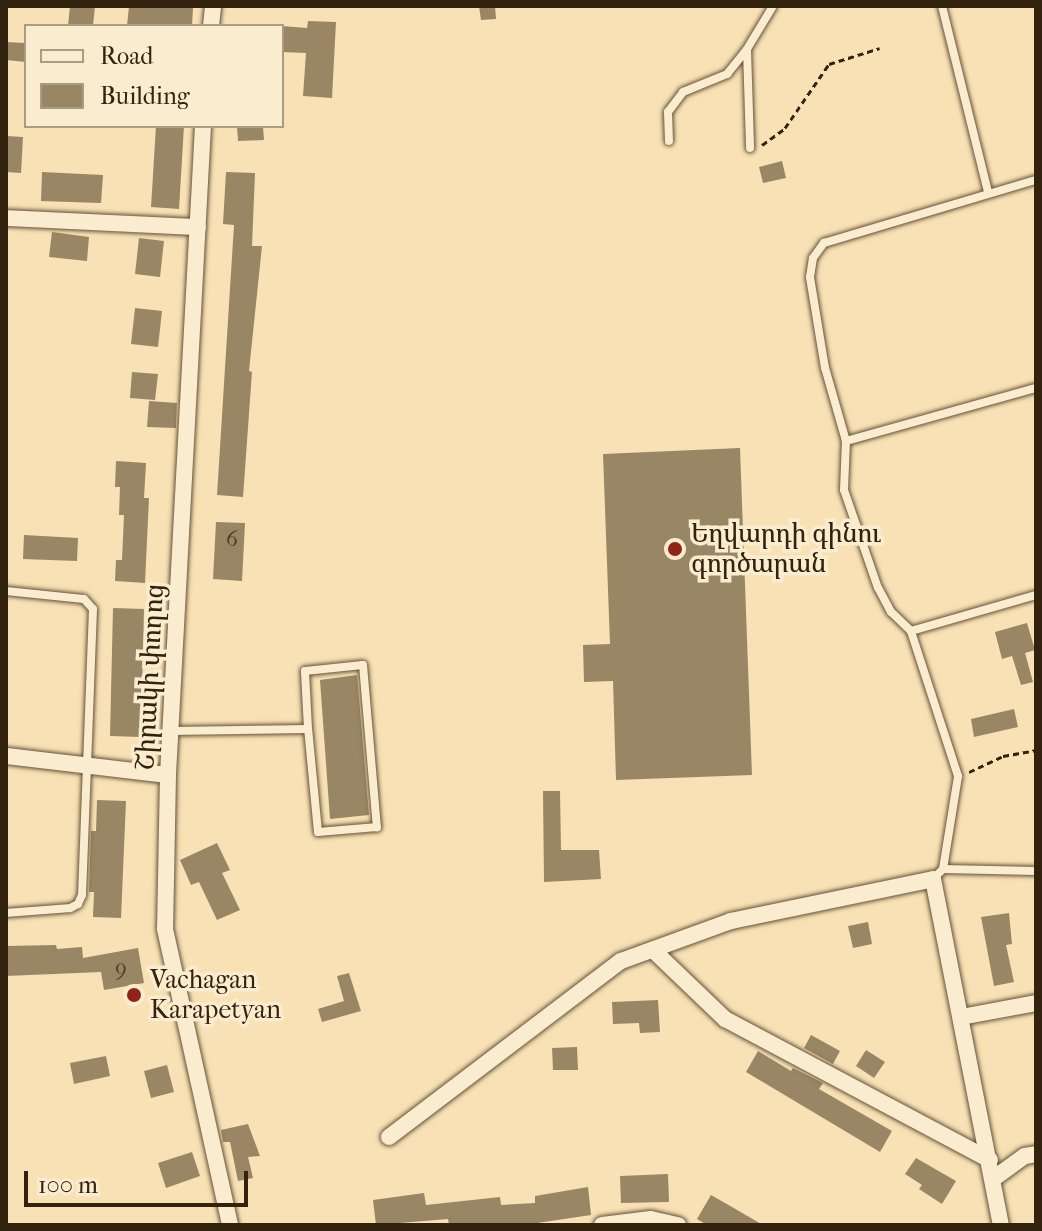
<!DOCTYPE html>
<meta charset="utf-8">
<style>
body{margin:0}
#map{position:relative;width:1042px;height:1231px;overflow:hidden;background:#f8e1b5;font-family:"IM FELL French Canon","Noto Serif Armenian",serif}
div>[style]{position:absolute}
.building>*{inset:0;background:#998665}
.path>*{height:3px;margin-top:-1.5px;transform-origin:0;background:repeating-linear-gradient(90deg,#33230e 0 6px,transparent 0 10px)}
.roads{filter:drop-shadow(0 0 2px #645238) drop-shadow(0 0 2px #645238)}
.lane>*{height:8px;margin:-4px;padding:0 4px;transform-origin:4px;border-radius:4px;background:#faeccf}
.street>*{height:16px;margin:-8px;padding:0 8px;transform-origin:8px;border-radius:8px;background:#faeccf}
.dots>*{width:22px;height:22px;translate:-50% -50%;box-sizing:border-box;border:4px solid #faeccf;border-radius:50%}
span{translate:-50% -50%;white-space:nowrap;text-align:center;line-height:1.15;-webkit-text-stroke:7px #faeccf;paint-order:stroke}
.number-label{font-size:22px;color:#4c3c24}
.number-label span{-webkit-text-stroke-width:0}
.poi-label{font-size:26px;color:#33230e}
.left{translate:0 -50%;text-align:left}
.street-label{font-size:26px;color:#33230e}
.frame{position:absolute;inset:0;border:8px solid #33230e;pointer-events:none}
.legend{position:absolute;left:24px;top:24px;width:260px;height:104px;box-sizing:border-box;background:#faeccf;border:2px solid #aa9c82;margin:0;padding:10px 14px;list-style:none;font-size:24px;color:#33230e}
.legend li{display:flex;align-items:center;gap:16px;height:40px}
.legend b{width:40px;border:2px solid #aa9c82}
.scale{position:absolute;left:24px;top:1171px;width:224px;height:36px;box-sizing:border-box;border:4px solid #33230e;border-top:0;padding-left:10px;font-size:24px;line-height:28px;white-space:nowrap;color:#33230e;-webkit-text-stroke:6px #faeccf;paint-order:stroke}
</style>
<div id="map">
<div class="building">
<i style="clip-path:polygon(70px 6px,95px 6px,93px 26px,68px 26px)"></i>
<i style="clip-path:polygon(129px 6px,193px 8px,192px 26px,127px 26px)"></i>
<i style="clip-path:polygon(479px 6px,495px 6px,496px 19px,481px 20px)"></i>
<i style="clip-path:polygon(308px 21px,336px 22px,332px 98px,303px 96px,306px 53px,282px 52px,282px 26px,307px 28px)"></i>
<i style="clip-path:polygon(6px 42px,26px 43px,26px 62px,6px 60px)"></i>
<i style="clip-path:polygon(156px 126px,184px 126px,179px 209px,151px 207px)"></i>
<i style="clip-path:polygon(237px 126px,263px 126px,264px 140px,238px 141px)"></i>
<i style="clip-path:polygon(6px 136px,23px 137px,21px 173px,6px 172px)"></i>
<i style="clip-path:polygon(782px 161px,786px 178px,763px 183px,759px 167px)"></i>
<i style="clip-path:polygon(42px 172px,103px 175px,101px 203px,41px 201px)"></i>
<i style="clip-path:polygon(226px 172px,255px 173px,252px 246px,262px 246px,249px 371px,252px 372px,243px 497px,217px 495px,234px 225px,223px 224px)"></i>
<i style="clip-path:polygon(52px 232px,89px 237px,87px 261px,49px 257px)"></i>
<i style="clip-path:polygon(139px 238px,164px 241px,160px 277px,135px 274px)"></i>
<i style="clip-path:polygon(135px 308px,162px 311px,158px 347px,131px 344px)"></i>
<i style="clip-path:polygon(132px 372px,158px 374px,155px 400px,130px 398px)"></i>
<i style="clip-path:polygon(149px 401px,177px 403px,176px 428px,147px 427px)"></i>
<i style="clip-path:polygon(740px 448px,752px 775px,616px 780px,613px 681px,584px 682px,583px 645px,610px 644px,603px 454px)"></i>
<i style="clip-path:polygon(116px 461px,146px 463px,144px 498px,149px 498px,145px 583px,115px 581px,116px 560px,122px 560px,124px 515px,119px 515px,120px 487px,115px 487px)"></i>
<i style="clip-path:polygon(216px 522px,245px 523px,242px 581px,213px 579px)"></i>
<i style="clip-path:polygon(24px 535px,78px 538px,77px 561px,23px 559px)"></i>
<i style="clip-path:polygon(113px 608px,144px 609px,141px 737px,110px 736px)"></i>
<i style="clip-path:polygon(1027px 623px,1035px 650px,1025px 653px,1033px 682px,1021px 685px,1012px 656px,1002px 659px,995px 632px)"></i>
<i style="clip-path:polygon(357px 675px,369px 815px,330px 819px,320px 680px)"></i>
<i style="clip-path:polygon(1014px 709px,1018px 727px,974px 737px,971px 719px)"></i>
<i style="clip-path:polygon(543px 791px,560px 791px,561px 850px,599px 850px,601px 879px,544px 882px)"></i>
<i style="clip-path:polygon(97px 800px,126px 801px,121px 918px,93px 917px,94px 892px,89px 892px,91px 831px,96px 831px)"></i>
<i style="clip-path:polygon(217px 843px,230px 870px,222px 873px,240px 910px,217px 920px,199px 882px,191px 885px,180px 860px)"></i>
<i style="clip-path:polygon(1009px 913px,1012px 944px,1006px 945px,1014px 982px,994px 986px,981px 917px)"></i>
<i style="clip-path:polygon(868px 922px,872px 944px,853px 948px,848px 926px)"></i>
<i style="clip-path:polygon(56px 945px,57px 949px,82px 947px,83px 958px,138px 948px,144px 983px,104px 990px,101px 972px,6px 976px,6px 946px)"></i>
<i style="clip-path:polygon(349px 973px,361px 1011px,322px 1022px,318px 1009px,344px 1001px,337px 976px)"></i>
<i style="clip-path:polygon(658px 1000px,660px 1032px,640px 1033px,639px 1023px,613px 1024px,612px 1002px)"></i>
<i style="clip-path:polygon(811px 1035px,840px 1051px,833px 1064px,804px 1048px)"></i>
<i style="clip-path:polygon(577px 1047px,578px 1070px,553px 1070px,552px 1048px)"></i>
<i style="clip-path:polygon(866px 1050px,885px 1062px,874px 1078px,856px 1066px)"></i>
<i style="clip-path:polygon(758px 1051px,791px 1071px,793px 1068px,823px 1083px,819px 1089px,892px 1131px,880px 1152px,746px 1072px)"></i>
<i style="clip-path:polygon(106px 1056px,110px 1076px,74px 1084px,70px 1063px)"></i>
<i style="clip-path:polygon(167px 1065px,174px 1092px,151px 1098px,144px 1071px)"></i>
<i style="clip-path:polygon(248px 1124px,260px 1156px,248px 1157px,253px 1178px,238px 1181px,230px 1142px,223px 1142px,221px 1130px)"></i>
<i style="clip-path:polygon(192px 1152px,200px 1176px,166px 1188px,158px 1163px)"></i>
<i style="clip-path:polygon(916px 1158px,956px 1181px,942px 1204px,919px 1189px,922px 1185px,905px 1174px)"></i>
<i style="clip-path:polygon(668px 1174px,669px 1202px,621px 1203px,620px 1176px)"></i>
<i style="clip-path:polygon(588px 1187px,591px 1215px,524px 1225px,449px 1225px,448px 1219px,376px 1225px,373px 1200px,424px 1193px,426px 1205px,500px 1197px,501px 1205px,535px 1203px,535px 1196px)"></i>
<i style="clip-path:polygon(711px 1195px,732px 1207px,763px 1225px,707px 1225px,697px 1219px)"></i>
</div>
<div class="path">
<i style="left:762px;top:145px;width:29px;rotate:-36deg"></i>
<i style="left:785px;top:128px;width:78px;rotate:-55.5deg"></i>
<i style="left:829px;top:64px;width:53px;rotate:-17.4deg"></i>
<i style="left:969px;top:772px;width:38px;rotate:-25deg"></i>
<i style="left:1003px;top:756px;width:34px;rotate:-10deg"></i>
</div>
<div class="roads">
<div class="lane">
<i style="left:942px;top:6px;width:192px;rotate:76.1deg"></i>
<i style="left:747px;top:50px;width:98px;rotate:88.2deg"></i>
<i style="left:669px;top:141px;width:29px;rotate:-92deg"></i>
<i style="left:668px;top:112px;width:25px;rotate:-53deg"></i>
<i style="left:683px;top:92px;width:48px;rotate:-22.2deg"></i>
<i style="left:727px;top:74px;width:32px;rotate:-51deg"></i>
<i style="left:747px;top:49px;width:50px;rotate:-58.8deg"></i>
<i style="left:846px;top:441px;width:197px;rotate:-15.6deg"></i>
<i style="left:6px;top:591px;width:78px;rotate:5.9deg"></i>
<i style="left:84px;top:599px;width:13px;rotate:48deg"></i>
<i style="left:93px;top:609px;width:286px;rotate:92.2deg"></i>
<i style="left:82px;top:895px;width:10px;rotate:114deg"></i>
<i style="left:78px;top:904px;width:9px;rotate:153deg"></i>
<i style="left:70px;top:908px;width:64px;rotate:175.5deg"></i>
<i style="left:911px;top:631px;width:28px;rotate:-136deg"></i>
<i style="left:891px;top:612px;width:27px;rotate:-118deg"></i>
<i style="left:878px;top:588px;width:104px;rotate:-109.1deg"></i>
<i style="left:844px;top:490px;width:49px;rotate:-87.7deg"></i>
<i style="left:846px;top:441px;width:76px;rotate:-106deg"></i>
<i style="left:825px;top:368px;width:92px;rotate:-99.4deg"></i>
<i style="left:810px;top:277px;width:19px;rotate:-81deg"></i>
<i style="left:813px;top:258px;width:19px;rotate:-54deg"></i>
<i style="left:824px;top:243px;width:221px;rotate:-16.6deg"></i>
<i style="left:171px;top:731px;width:137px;rotate:-0.8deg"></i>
<i style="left:308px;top:729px;width:58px;rotate:-93deg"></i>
<i style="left:305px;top:671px;width:58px;rotate:-5.9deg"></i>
<i style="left:363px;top:665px;width:163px;rotate:85.1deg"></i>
<i style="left:377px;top:827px;width:59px;rotate:175.2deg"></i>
<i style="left:318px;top:832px;width:103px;rotate:-95.5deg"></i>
<i style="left:943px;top:869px;width:93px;rotate:1.2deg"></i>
<i style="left:933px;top:879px;width:14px;rotate:-45deg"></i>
<i style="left:943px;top:869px;width:94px;rotate:-80.8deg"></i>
<i style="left:958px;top:776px;width:152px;rotate:-108deg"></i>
<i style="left:911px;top:631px;width:130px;rotate:-16.1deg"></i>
</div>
<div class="street">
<i style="left:211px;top:26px;width:20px;rotate:-84deg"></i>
<i style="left:203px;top:126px;width:650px;rotate:93.09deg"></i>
<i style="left:168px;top:775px;width:154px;rotate:91.1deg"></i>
<i style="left:165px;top:929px;width:303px;rotate:77.6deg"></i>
<i style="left:6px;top:218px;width:192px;rotate:2.7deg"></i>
<i style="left:6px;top:756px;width:163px;rotate:6.7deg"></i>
<i style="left:653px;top:950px;width:100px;rotate:43.8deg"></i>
<i style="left:725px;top:1019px;width:300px;rotate:28deg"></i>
<i style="left:961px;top:1017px;width:76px;rotate:-10.6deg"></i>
<i style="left:389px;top:1137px;width:291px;rotate:-37.2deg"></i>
<i style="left:621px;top:961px;width:117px;rotate:-20deg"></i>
<i style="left:731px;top:921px;width:206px;rotate:-11.7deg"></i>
<i style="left:933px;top:879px;width:353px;rotate:78.9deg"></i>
<i style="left:993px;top:1179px;width:39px;rotate:-36deg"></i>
<i style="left:1025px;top:1156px;width:11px;rotate:-10deg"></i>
<i style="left:602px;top:1225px;width:49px;rotate:-7deg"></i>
<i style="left:651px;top:1219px;width:28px;rotate:13deg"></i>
</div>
</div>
<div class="dots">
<i style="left:675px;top:549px;background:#8f2418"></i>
<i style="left:134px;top:995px;background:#8f2418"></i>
</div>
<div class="number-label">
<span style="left:232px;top:540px">6</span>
<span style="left:121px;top:969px">9</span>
</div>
<div class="poi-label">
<span class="left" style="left:691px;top:549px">Եղվարդի գինու<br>գործարան</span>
<span class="left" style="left:150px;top:995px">Vachagan<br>Karapetyan</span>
</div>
<div class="street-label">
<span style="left:150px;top:677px;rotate:-87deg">Շիրակի փողոց</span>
</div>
<div class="frame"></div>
<ul class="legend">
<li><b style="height:10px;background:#faeccf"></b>Road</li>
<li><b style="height:22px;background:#998665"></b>Building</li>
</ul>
<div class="scale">100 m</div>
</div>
